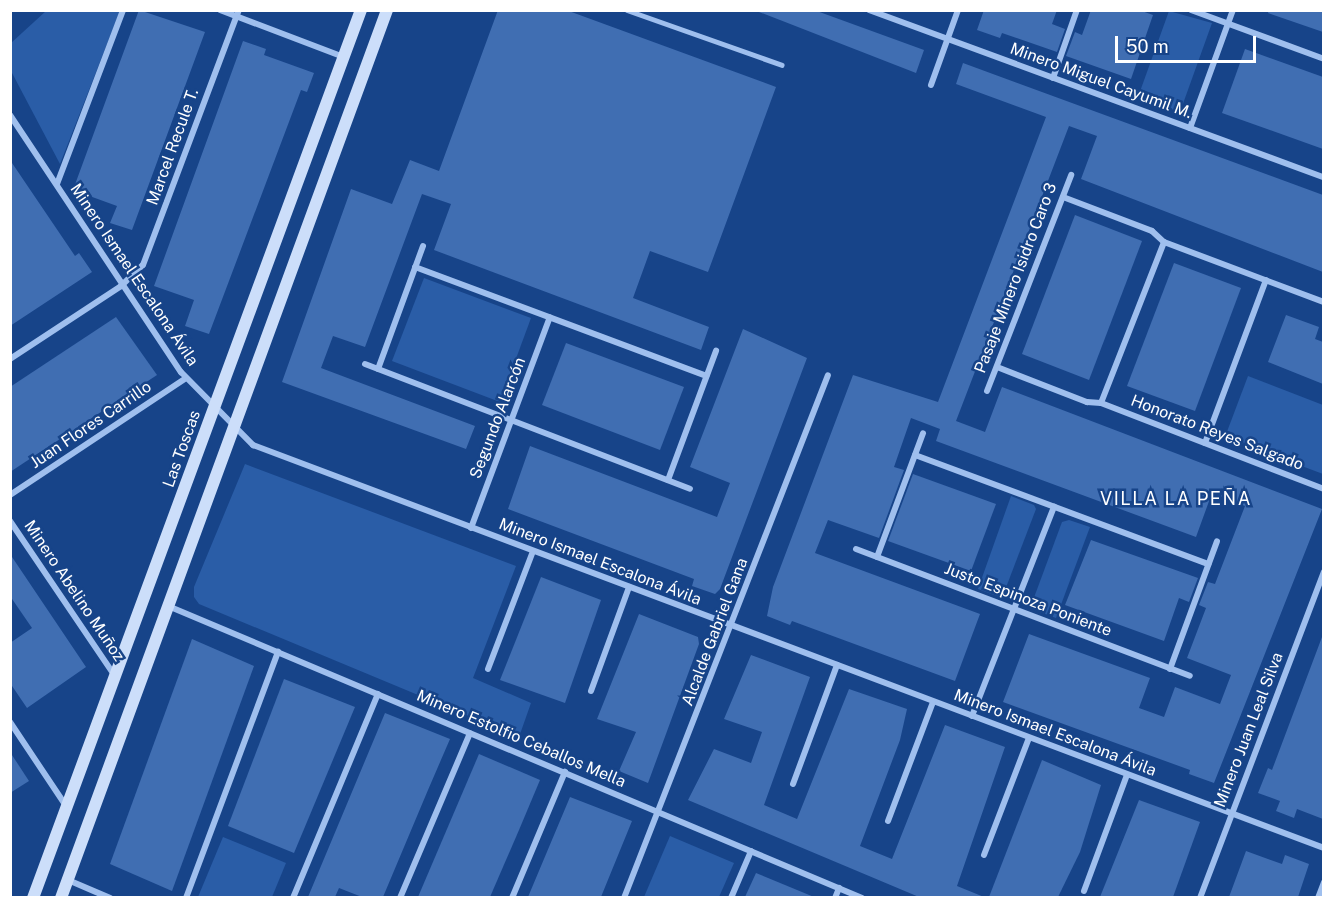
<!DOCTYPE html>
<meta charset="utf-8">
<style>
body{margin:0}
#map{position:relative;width:1334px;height:908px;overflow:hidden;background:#174489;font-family:"Public Sans",sans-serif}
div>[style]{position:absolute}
.green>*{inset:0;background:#2a5da7}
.building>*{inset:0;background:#406eb2}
.lane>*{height:4.5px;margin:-2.25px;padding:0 2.25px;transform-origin:2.25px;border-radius:2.25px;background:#9fbfee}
.street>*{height:6px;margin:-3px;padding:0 3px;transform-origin:3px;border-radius:3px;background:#9fbfee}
.secondary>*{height:12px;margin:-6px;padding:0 6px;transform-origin:6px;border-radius:6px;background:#ccdefa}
span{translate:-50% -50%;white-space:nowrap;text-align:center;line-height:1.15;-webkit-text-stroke:5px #174489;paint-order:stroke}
.street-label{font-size:16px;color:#fff}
.neighbourhood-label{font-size:18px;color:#fff;letter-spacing:1.5px}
.frame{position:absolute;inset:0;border:12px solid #fff;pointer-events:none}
.scale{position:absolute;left:1115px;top:36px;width:141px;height:27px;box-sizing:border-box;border:3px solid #fff;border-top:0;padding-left:8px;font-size:18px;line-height:21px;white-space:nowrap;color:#fff;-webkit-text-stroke:4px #174489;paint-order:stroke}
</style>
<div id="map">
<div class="green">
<i style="clip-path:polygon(46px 11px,120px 11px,60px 164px,11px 71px,11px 43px)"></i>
<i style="clip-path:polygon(1169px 11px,1212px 23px,1180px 112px,1138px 97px)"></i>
<i style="clip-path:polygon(424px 278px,531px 318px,500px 402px,392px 361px)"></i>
<i style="clip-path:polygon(1248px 376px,1323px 405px,1323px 474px,1225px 437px)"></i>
<i style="clip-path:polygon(245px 464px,516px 566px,473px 678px,531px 703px,519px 737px,199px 604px,194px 597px,194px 587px)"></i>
<i style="clip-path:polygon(1011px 496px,1034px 505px,1036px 509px,1002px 598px,978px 589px)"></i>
<i style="clip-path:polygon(1069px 520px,1090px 527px,1056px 618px,1032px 609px,1032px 603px,1062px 522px)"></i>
<i style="clip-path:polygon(670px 836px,734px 863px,719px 897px,644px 897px)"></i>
<i style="clip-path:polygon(223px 837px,286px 863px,272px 897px,198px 897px)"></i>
</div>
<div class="building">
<i style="clip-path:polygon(139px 10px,205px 32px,132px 230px,110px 223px,117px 206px,73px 190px)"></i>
<i style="clip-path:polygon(498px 10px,566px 10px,776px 87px,708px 272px,650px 251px,633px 298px,709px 327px,701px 350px,434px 250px,451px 204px,422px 194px,365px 347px,333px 336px,321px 368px,475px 426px,466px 449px,282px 382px,351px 189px,392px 204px,410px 160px,439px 171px)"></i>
<i style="clip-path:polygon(754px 10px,814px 10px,924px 50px,916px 73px)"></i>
<i style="clip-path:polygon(984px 10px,1057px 10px,1052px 24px,1065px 29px,1057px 52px,1002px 33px,1000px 38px,977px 30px)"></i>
<i style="clip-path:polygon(1091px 10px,1139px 10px,1153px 15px,1131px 79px,1066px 56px,1075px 32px,1082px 35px)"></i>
<i style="clip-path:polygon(1269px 10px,1323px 10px,1323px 32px,1268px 13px)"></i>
<i style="clip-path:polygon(243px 41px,266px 49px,264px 55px,314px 73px,307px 92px,301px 90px,209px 334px,185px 326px,194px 300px,154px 286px)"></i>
<i style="clip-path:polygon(1245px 49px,1323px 77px,1323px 149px,1222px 113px)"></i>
<i style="clip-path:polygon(963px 63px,1323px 195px,1323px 272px,1081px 179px,1097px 136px,1069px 126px,956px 421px,985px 432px,1002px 387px,1322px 509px,1214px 783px,1189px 774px,1190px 770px,1003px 702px,1029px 634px,1150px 678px,1139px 708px,1164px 717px,1175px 687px,1220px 704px,1231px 675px,1187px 658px,1206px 608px,1199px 605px,1208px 582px,1215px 584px,1245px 506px,1212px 493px,1196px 537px,936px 441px,940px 429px,911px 418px,894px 467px,904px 470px,879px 538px,828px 520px,815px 553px,980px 614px,955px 681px,792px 621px,790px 625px,767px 616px,773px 587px,853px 375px,938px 402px,1046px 117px,956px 84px)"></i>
<i style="clip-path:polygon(10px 160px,75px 256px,79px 253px,92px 272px,10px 326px)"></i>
<i style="clip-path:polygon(1075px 215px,1142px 241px,1089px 380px,1022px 354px)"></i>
<i style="clip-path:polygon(1174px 263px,1241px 288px,1195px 411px,1127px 386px)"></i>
<i style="clip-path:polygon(1286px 315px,1319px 327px,1315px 339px,1323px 342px,1323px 384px,1268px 362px)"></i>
<i style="clip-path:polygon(116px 317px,157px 375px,10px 472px,10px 387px)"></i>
<i style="clip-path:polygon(743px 329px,807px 358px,720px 589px,715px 594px,692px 586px,694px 579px,508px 509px,530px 446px,717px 517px,730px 483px,690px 467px)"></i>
<i style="clip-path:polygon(566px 343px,684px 387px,660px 450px,542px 405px)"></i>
<i style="clip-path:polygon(913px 474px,996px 504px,971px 571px,888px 541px)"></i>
<i style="clip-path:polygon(1091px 540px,1198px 578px,1189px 602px,1179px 598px,1164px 641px,1065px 605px)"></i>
<i style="clip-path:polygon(10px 554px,86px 667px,27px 708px,10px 683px,10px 643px,32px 628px,10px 596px)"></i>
<i style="clip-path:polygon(541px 577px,601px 600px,565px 703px,500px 680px)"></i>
<i style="clip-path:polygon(639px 614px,698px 637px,699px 644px,648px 783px,619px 771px,636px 732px,597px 719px)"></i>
<i style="clip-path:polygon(1322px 637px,1323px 819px,1297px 809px,1294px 818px,1276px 811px,1280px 801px,1258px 793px,1268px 768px,1272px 770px)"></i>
<i style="clip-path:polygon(192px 639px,254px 666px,172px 891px,110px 864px)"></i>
<i style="clip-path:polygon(751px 655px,810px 677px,764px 805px,797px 819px,849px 689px,907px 709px,900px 740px,860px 846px,892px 859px,945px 725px,1005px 747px,957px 886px,984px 897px,919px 897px,688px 800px,714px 749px,751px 763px,762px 732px,724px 719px)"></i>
<i style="clip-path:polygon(284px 679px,355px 707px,294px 853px,228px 826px)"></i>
<i style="clip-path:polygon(385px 713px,450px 739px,428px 790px,383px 897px,362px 897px,339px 888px,335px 897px,308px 897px)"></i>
<i style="clip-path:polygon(10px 752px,29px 781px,10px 793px)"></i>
<i style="clip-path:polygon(479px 754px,540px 780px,519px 830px,490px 897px,418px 897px)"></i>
<i style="clip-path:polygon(1042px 760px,1101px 785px,1080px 852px,1058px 897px,989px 897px)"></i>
<i style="clip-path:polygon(570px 797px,632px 821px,603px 892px,601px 897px,528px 897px)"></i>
<i style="clip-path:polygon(1139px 800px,1200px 822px,1173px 897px,1100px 897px)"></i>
<i style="clip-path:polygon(1246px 851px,1282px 864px,1285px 855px,1309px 864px,1298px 897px,1229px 897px)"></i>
<i style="clip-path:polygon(756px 873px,814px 897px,745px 897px)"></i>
</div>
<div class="lane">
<i style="left:627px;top:10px;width:164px;rotate:19.5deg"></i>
</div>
<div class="street">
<i style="left:220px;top:10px;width:133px;rotate:20.8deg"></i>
<i style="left:869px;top:10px;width:485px;rotate:20.2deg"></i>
<i style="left:1191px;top:10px;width:142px;rotate:20.2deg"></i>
<i style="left:1053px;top:78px;width:72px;rotate:-70.6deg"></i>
<i style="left:931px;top:85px;width:80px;rotate:-70.2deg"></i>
<i style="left:10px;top:115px;width:309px;rotate:56.4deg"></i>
<i style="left:181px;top:372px;width:103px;rotate:45.4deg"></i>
<i style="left:253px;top:445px;width:1144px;rotate:20.62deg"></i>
<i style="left:1190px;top:128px;width:126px;rotate:-70deg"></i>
<i style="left:57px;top:184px;width:186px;rotate:-69.2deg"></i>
<i style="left:1063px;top:197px;width:95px;rotate:20.9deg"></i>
<i style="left:1152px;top:231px;width:16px;rotate:43deg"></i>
<i style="left:1164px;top:242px;width:171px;rotate:20.6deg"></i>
<i style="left:415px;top:267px;width:311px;rotate:20.5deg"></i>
<i style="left:10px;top:359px;width:133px;rotate:-33.3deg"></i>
<i style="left:121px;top:286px;width:30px;rotate:-44deg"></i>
<i style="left:143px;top:265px;width:272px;rotate:-69.4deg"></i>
<i style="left:365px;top:364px;width:348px;rotate:21deg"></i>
<i style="left:997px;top:367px;width:97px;rotate:21.3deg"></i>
<i style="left:1087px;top:402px;width:14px;rotate:4deg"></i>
<i style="left:1101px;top:403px;width:239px;rotate:21.1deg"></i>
<i style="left:378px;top:369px;width:131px;rotate:-69.9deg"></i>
<i style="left:987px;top:391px;width:232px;rotate:-68.7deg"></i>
<i style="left:1101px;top:403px;width:173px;rotate:-68.6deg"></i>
<i style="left:1205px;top:443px;width:174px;rotate:-69.5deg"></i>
<i style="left:915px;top:455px;width:313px;rotate:20.4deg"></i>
<i style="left:668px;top:480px;width:138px;rotate:-69.6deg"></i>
<i style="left:10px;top:495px;width:211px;rotate:-33.6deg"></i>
<i style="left:10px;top:521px;width:187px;rotate:55.9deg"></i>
<i style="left:471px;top:528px;width:225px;rotate:-69.5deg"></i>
<i style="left:856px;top:549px;width:357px;rotate:20.8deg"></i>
<i style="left:877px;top:557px;width:132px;rotate:-69.6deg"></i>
<i style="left:168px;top:606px;width:753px;rotate:22.82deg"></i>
<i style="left:488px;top:669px;width:126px;rotate:-69.1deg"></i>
<i style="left:1170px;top:669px;width:136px;rotate:-69.8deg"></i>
<i style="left:591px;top:691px;width:111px;rotate:-69.9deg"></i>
<i style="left:972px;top:716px;width:225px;rotate:-68.6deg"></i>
<i style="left:10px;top:722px;width:101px;rotate:56.3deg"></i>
<i style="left:793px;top:784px;width:127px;rotate:-69.7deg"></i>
<i style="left:888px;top:821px;width:127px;rotate:-69.3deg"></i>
<i style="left:984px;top:855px;width:125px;rotate:-69deg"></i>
<i style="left:68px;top:880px;width:46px;rotate:23.2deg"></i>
<i style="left:1084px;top:891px;width:124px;rotate:-69.7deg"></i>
<i style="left:186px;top:898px;width:263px;rotate:-69.5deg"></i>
<i style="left:293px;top:898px;width:221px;rotate:-67.4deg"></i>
<i style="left:400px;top:898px;width:179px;rotate:-67deg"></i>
<i style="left:512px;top:898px;width:137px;rotate:-67.2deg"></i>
<i style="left:624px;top:898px;width:561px;rotate:-68.69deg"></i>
<i style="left:731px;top:898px;width:51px;rotate:-66.9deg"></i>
<i style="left:835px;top:898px;width:11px;rotate:-68deg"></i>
<i style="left:1200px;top:898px;width:349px;rotate:-69.2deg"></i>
<i style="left:1318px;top:898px;width:17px;rotate:-69deg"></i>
</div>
<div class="secondary">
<i style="left:33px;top:898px;width:947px;rotate:-69.73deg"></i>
<i style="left:61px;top:898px;width:946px;rotate:-69.84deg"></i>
</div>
<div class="street-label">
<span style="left:1101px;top:81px;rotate:20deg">Minero Miguel Cayumil M.</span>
<span style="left:173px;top:147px;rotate:-70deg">Marcel Recule T.</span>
<span style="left:134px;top:275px;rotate:56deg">Minero Ismael Escalona Ávila</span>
<span style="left:1016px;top:278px;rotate:-69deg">Pasaje Minero Isidro Caro 3</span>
<span style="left:498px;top:418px;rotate:-69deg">Segundo Alarcón</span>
<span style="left:91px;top:425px;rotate:-34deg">Juan Flores Carrillo</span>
<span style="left:1217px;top:433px;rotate:21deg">Honorato Reyes Salgado</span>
<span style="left:182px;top:449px;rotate:-70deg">Las Toscas</span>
<span style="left:600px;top:562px;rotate:21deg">Minero Ismael Escalona Ávila</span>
<span style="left:74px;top:591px;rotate:56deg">Minero Abelino Muñoz</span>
<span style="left:1028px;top:600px;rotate:21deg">Justo Espinoza Poniente</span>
<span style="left:715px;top:632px;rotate:-69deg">Alcalde Gabriel Gana</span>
<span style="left:1249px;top:730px;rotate:-69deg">Minero Juan Leal Silva</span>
<span style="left:1055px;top:733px;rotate:21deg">Minero Ismael Escalona Ávila</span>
<span style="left:521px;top:739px;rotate:23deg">Minero Estolfio Ceballos Mella</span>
</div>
<div class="neighbourhood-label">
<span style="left:1176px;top:499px">VILLA LA PEÑA</span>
</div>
<div class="frame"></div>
<div class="scale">50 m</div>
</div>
